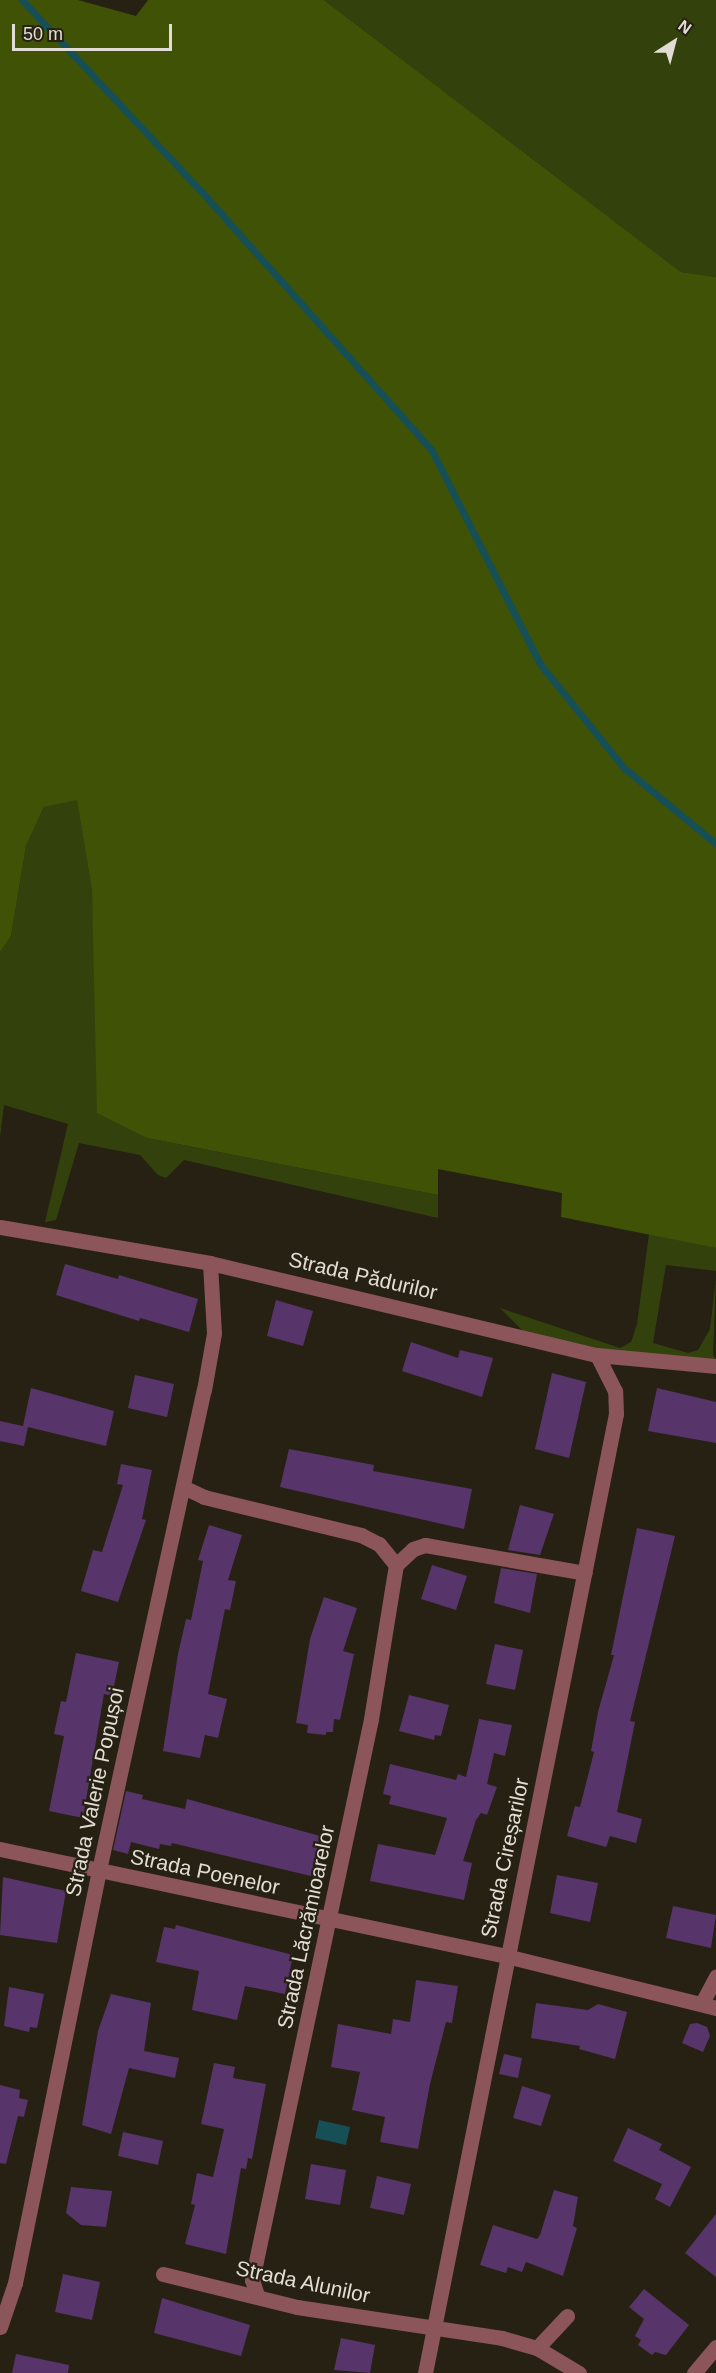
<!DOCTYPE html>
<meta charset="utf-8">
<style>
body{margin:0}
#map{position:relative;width:716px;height:2373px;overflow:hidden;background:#262113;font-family:Arial,sans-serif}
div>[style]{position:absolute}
.green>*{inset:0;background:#33420d}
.forest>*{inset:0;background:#3f5205}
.water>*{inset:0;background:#165056}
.stream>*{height:7px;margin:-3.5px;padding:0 3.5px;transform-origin:3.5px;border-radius:3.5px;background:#165056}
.building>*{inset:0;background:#57346a}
.minor>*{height:15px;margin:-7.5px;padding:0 7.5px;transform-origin:7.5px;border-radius:7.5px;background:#8b555a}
span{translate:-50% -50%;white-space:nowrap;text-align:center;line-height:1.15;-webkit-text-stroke:4.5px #262113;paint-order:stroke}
.street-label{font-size:21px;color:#e1ddd4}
.north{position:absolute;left:644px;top:12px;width:60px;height:60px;-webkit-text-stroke:4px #262113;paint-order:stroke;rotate:36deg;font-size:16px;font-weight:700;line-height:24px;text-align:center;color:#e1ddd4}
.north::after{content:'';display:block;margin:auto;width:21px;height:27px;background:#e1ddd4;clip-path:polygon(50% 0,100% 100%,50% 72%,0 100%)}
.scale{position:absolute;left:12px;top:24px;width:160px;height:27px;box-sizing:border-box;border:3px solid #e1ddd4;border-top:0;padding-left:8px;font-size:18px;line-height:21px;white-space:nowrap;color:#e1ddd4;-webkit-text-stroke:4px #262113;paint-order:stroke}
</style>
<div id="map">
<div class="green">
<i style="clip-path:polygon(324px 0,716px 0,716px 277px,681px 272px)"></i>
<i style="clip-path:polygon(77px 799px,92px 891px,147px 1138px,438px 1195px,438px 1218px,184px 1160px,166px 1178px,158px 1175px,140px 1155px,79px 1143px,56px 1220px,45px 1222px,68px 1124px,4px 1105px,0 1137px,0 952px,11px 936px,26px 846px,44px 807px)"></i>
<i style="clip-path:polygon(649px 1234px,716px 1248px,716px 1271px,666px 1265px,653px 1343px,688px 1353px,698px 1350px,710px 1329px,716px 1278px,713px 1354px,716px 1361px,611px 1351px,524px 1332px,500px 1308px,620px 1348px,631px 1342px,637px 1324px)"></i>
</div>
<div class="forest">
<i style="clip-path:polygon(0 0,78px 0,136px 16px,148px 0,324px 0,681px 272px,716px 277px,716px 1248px,561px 1217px,562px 1193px,438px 1169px,438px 1195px,147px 1138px,97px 1113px,92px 891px,77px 800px,44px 807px,26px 846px,11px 936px,0 952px)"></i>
</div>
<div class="water">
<i style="clip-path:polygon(319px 2120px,350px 2127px,346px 2145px,315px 2138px)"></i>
</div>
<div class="stream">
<i style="left:22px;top:0;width:272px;rotate:46.9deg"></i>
<i style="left:208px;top:199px;width:335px;rotate:48.3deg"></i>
<i style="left:431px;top:449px;width:241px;rotate:63.1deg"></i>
<i style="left:540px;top:664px;width:132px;rotate:51.1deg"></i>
<i style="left:623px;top:767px;width:121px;rotate:39.6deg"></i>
</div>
<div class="building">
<i style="clip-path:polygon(65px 1264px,118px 1279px,119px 1275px,198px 1299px,189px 1332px,140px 1318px,139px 1321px,56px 1295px)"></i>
<i style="clip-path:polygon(276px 1300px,313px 1311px,303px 1346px,267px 1336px)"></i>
<i style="clip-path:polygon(411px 1342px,458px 1358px,460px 1350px,493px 1358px,482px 1397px,402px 1371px)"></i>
<i style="clip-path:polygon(552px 1373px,586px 1382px,569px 1458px,535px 1449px)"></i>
<i style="clip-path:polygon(135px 1375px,174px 1384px,167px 1417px,128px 1408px)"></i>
<i style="clip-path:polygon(31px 1388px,114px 1411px,106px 1446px,28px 1427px,24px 1446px,0 1441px,0 1421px,23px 1426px)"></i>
<i style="clip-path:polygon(657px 1388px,716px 1402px,716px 1443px,648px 1431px)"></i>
<i style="clip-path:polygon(289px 1449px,374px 1465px,373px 1471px,472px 1489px,464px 1529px,280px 1487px)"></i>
<i style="clip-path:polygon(121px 1464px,152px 1470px,142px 1519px,146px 1520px,118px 1602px,81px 1591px,93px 1550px,102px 1552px,123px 1485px,117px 1484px)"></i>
<i style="clip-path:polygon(520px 1505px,554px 1514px,540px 1555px,508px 1550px)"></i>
<i style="clip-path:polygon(209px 1525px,242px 1535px,228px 1580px,236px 1581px,230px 1610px,225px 1609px,208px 1694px,227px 1699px,218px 1738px,205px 1735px,200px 1758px,163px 1751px,178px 1654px,186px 1619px,191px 1620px,203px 1561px,198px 1560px)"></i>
<i style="clip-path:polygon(637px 1528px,675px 1536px,630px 1721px,635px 1722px,617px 1812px,642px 1819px,636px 1843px,610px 1836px,606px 1847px,567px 1836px,575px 1806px,580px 1807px,594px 1752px,591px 1751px,598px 1712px,614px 1655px,611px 1655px)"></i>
<i style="clip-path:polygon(432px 1565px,467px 1576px,456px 1610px,421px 1599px)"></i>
<i style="clip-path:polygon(501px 1568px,537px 1574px,530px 1613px,494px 1603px)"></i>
<i style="clip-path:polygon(324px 1597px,357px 1608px,343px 1651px,354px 1654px,340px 1720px,334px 1719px,333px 1732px,326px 1732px,326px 1735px,307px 1733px,308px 1725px,296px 1723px,310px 1639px)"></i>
<i style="clip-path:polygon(495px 1644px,523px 1650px,515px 1690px,486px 1684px)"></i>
<i style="clip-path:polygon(76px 1653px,119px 1662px,112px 1696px,104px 1694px,83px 1818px,49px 1811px,64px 1736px,54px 1734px,61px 1701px,66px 1702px)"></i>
<i style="clip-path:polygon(409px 1695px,449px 1705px,441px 1736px,435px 1735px,434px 1740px,399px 1731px)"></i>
<i style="clip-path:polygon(479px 1719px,512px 1725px,505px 1756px,494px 1753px,487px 1784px,497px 1787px,487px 1815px,481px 1813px,476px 1820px,463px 1861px,472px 1863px,464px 1900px,370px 1881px,378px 1844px,435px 1855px,447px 1818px,389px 1804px,391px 1796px,383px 1794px,390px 1764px,456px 1780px,458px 1774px,466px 1777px)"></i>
<i style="clip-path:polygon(126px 1791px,143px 1795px,142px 1799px,185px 1809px,187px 1799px,320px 1836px,311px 1876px,172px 1843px,171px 1846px,160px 1844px,159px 1849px,131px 1842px,128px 1854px,113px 1850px)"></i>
<i style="clip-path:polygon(557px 1875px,598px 1883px,590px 1922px,550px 1913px)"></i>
<i style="clip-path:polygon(3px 1877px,66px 1891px,57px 1943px,0 1935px)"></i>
<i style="clip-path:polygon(673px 1906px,716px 1915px,711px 1948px,666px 1938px)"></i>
<i style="clip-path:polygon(176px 1925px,293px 1955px,285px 1994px,245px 1986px,237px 2020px,192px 2010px,199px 1971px,156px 1962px,164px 1927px,175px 1929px)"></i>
<i style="clip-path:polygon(416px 1980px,458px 1986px,452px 2023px,446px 2022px,430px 2084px,418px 2149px,380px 2142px,385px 2117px,352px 2110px,360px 2072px,331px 2067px,338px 2024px,391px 2034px,393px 2019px,410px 2022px)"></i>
<i style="clip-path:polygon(9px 1987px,44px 1994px,37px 2028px,30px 2027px,29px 2032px,4px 2026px)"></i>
<i style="clip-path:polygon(111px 1994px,151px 2003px,144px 2051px,179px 2058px,175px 2078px,129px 2068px,111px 2134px,82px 2125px,98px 2031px)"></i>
<i style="clip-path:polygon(536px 2003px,588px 2010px,598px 2004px,627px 2012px,615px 2059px,579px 2049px,580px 2046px,531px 2038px)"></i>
<i style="clip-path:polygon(697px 2023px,707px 2027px,710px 2036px,703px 2052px,682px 2043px,690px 2024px)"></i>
<i style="clip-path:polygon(504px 2054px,522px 2058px,518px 2078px,499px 2074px)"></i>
<i style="clip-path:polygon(214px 2063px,235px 2067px,233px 2078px,266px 2084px,252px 2159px,248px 2158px,246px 2169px,241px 2168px,226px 2254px,185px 2244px,195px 2205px,191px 2204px,197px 2173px,213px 2177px,224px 2129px,201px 2124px)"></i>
<i style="clip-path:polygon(0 2085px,20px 2090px,19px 2098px,28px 2100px,24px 2117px,18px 2116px,6px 2164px,0 2163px)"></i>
<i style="clip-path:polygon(522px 2086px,551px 2095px,541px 2126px,513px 2118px)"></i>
<i style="clip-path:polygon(628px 2128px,662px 2144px,659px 2150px,691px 2167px,670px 2207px,655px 2199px,662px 2184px,613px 2161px)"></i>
<i style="clip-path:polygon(123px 2132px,163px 2141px,158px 2165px,118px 2156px)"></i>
<i style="clip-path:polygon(311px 2164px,346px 2170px,340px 2205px,305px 2199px)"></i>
<i style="clip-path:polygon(377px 2176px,411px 2184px,404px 2215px,370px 2208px)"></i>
<i style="clip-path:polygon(71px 2187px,112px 2191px,106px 2227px,81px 2225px,66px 2213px)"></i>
<i style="clip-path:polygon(554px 2190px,578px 2197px,573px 2226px,577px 2228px,563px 2276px,526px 2262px,522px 2272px,508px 2267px,506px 2273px,480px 2265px,493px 2225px,537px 2239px,540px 2235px)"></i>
<i style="clip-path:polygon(716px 2214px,716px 2277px,685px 2253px)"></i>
<i style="clip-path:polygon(63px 2274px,100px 2282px,92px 2320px,55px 2312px)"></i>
<i style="clip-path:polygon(644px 2289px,689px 2325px,666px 2355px,655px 2352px,652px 2355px,638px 2345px,641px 2340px,635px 2336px,644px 2319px,629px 2307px)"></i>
<i style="clip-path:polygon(162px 2298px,250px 2325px,241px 2356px,154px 2333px)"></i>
<i style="clip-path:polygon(341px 2338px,375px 2345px,370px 2373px,334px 2370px)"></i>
<i style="clip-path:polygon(16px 2354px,69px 2365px,68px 2373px,12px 2373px)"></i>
</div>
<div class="minor">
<i style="left:0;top:1227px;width:213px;rotate:9.7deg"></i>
<i style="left:210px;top:1263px;width:398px;rotate:13.4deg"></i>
<i style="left:597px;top:1355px;width:120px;rotate:5.3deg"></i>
<i style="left:183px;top:1487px;width:23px;rotate:25deg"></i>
<i style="left:204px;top:1497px;width:162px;rotate:13.6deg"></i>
<i style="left:361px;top:1535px;width:20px;rotate:27deg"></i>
<i style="left:379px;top:1544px;width:27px;rotate:51deg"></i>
<i style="left:396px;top:1565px;width:23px;rotate:-43deg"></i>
<i style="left:413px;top:1549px;width:13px;rotate:-18deg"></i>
<i style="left:425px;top:1545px;width:162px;rotate:9.9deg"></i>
<i style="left:0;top:1849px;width:517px;rotate:11.94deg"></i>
<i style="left:506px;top:1956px;width:216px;rotate:13.9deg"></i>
<i style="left:702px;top:2003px;width:30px;rotate:-62deg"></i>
<i style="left:163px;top:2274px;width:138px;rotate:13.8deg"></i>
<i style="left:297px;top:2307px;width:207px;rotate:8.6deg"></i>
<i style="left:502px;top:2338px;width:36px;rotate:16deg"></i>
<i style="left:537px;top:2348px;width:49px;rotate:30.8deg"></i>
<i style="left:257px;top:2295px;width:16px;rotate:-108deg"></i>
<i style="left:252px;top:2280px;width:573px;rotate:-78.02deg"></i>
<i style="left:371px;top:1719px;width:156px;rotate:-80.8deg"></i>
<i style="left:0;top:2327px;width:46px;rotate:-71.2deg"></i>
<i style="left:15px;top:2283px;width:421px;rotate:-78.5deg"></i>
<i style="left:99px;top:1870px;width:491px;rotate:-77.7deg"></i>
<i style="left:204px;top:1390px;width:58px;rotate:-80deg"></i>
<i style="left:214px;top:1333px;width:70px;rotate:-93.3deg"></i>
<i style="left:537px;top:2348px;width:44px;rotate:-46.8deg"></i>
<i style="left:425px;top:2373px;width:978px;rotate:-78.74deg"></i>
<i style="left:616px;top:1414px;width:23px;rotate:-92deg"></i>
<i style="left:615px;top:1391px;width:40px;rotate:-116.6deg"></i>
<i style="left:694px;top:2373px;width:34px;rotate:-50deg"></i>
</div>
<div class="street-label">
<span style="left:363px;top:1276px;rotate:13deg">Strada Pădurilor</span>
<span style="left:95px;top:1792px;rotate:-78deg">Strada Valerie Popușoi</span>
<span style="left:505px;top:1858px;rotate:-78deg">Strada Cireșarilor</span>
<span style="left:205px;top:1872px;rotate:12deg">Strada Poenelor</span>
<span style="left:306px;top:1927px;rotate:-78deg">Strada Lăcrămioarelor</span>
<span style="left:303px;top:2282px;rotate:12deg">Strada Alunilor</span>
</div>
<div class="north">N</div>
<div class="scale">50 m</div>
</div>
